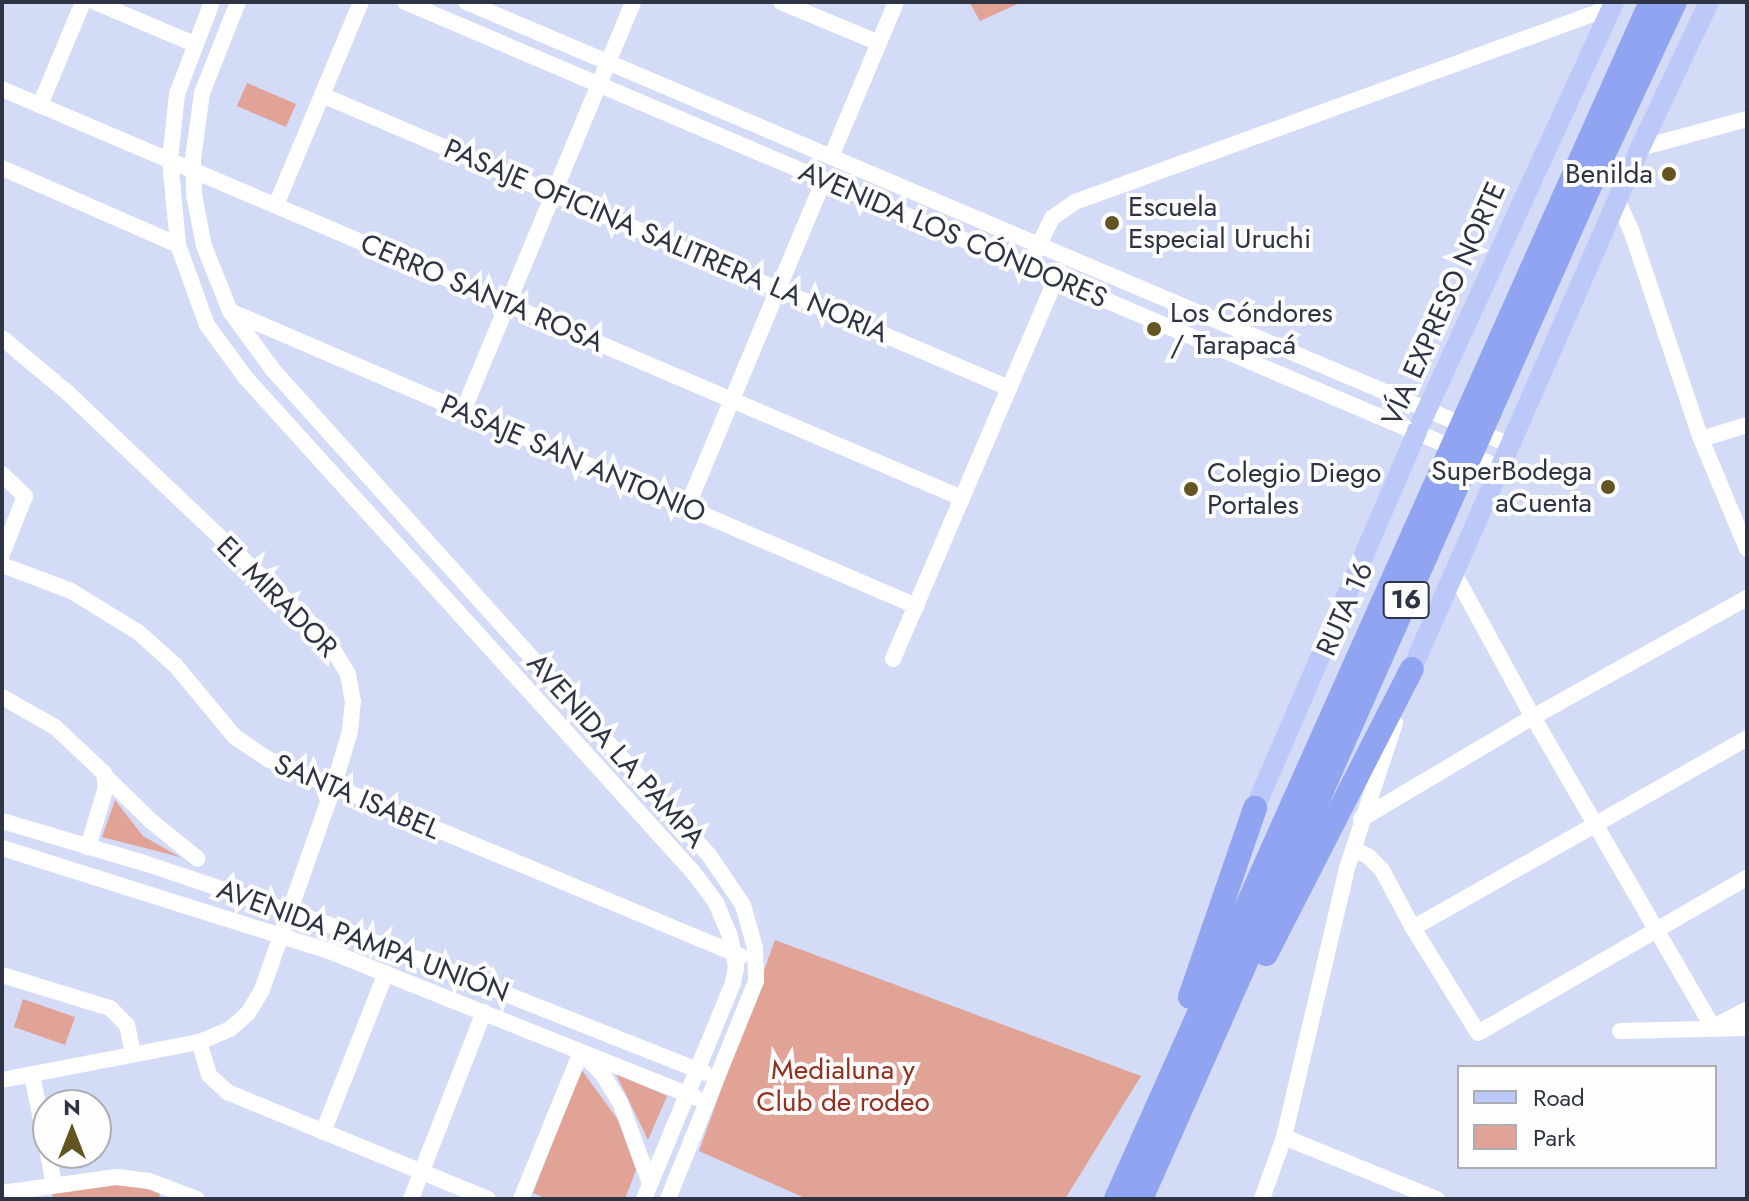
<!DOCTYPE html>
<meta charset="utf-8">
<style>
body{margin:0}
#map{position:relative;width:1749px;height:1201px;overflow:hidden;background:#d3dbf7;font-family:Jost,sans-serif}
div>[style]{position:absolute}
.green>*{inset:0;background:#e1a396}
.minor>*{height:16px;margin:-8px;padding:0 8px;transform-origin:8px;border-radius:8px;background:#fff}
.major>*{height:20px;margin:-10px;padding:0 10px;transform-origin:10px;border-radius:10px;background:#bcc8f7}
.highway>*{height:24px;margin:-12px;padding:0 12px;transform-origin:12px;border-radius:12px;background:#90a4f2}
.dots>*{width:22px;height:22px;translate:-50% -50%;box-sizing:border-box;border:4px solid #fdfdfd;border-radius:50%}
span{translate:-50% -50%;white-space:nowrap;text-align:center;line-height:1.15;-webkit-text-stroke:8px #fdfdfd;paint-order:stroke}
.shield-label span{padding:2px 6px;background:#fdfdfd;border:2px solid;border-radius:6px;-webkit-text-stroke-width:0}
.shield-label{font-size:26px;color:#2f3445;font-weight:700}
.poi-label{font-size:28px;color:#2f3445}
.right{translate:-100% -50%;text-align:right}
.left{translate:0 -50%;text-align:left}
.street-label{font-size:28px;color:#2f3445}
.park-label{font-size:28px;color:#952f1d}
.frame{position:absolute;inset:0;border:4px solid #2f3445;pointer-events:none}
.legend{position:absolute;left:1457px;top:1065px;width:260px;height:104px;box-sizing:border-box;background:#fdfdfd;border:2px solid #abadb3;margin:0;padding:10px 14px;list-style:none;font-size:24px;color:#2f3445}
.legend li{display:flex;align-items:center;gap:16px;height:40px}
.legend b{width:40px;border:2px solid #abadb3}
.north{position:absolute;left:32px;top:1089px;width:80px;height:80px;box-sizing:border-box;background:#fdfdfd;border:2px solid #abadb3;border-radius:50%;rotate:0deg;font-size:22px;font-weight:700;line-height:32px;text-align:center;color:#2f3445}
.north::after{content:'';display:block;margin:auto;width:28px;height:36px;background:#645421;clip-path:polygon(50% 0,100% 100%,50% 72%,0 100%)}
</style>
<div id="map">
<div class="green">
<i style="clip-path:polygon(969px 2px,1022px 2px,980px 21px)"></i>
<i style="clip-path:polygon(247px 83px,296px 104px,286px 127px,237px 106px)"></i>
<i style="clip-path:polygon(115px 800px,143px 836px,180px 857px,102px 837px)"></i>
<i style="clip-path:polygon(775px 940px,1141px 1076px,1065px 1199px,807px 1199px,699px 1151px)"></i>
<i style="clip-path:polygon(23px 999px,75px 1017px,65px 1045px,14px 1027px)"></i>
<i style="clip-path:polygon(581px 1069px,618px 1120px,636px 1170px,625px 1199px,548px 1199px,533px 1193px)"></i>
<i style="clip-path:polygon(616px 1074px,667px 1096px,648px 1140px)"></i>
<i style="clip-path:polygon(114px 1180px,160px 1191px,159px 1199px,53px 1199px,52px 1192px)"></i>
</div>
<div class="minor">
<i style="left:95px;top:2px;width:108px;rotate:23deg"></i>
<i style="left:212px;top:2px;width:98px;rotate:110.8deg"></i>
<i style="left:177px;top:94px;width:66px;rotate:96.1deg"></i>
<i style="left:170px;top:160px;width:85px;rotate:84.6deg"></i>
<i style="left:178px;top:245px;width:85px;rotate:70.1deg"></i>
<i style="left:207px;top:325px;width:66px;rotate:53.7deg"></i>
<i style="left:246px;top:378px;width:666px;rotate:47.86deg"></i>
<i style="left:693px;top:872px;width:39px;rotate:53deg"></i>
<i style="left:716px;top:903px;width:36px;rotate:67deg"></i>
<i style="left:730px;top:936px;width:32px;rotate:79deg"></i>
<i style="left:736px;top:967px;width:16px;rotate:101deg"></i>
<i style="left:733px;top:983px;width:234px;rotate:112.4deg"></i>
<i style="left:238px;top:2px;width:98px;rotate:111.6deg"></i>
<i style="left:202px;top:93px;width:67px;rotate:97.8deg"></i>
<i style="left:193px;top:159px;width:36px;rotate:88deg"></i>
<i style="left:194px;top:195px;width:52px;rotate:78.9deg"></i>
<i style="left:204px;top:246px;width:70px;rotate:68.2deg"></i>
<i style="left:230px;top:311px;width:73px;rotate:53.9deg"></i>
<i style="left:273px;top:370px;width:652px;rotate:48.05deg"></i>
<i style="left:709px;top:855px;width:60px;rotate:55.8deg"></i>
<i style="left:743px;top:905px;width:45px;rotate:74.4deg"></i>
<i style="left:755px;top:948px;width:33px;rotate:88deg"></i>
<i style="left:756px;top:981px;width:235px;rotate:112deg"></i>
<i style="left:405px;top:2px;width:1190px;rotate:23.05deg"></i>
<i style="left:466px;top:2px;width:1134px;rotate:22.99deg"></i>
<i style="left:781px;top:2px;width:106px;rotate:22.7deg"></i>
<i style="left:2px;top:89px;width:1043px;rotate:23.08deg"></i>
<i style="left:322px;top:95px;width:747px;rotate:23.1deg"></i>
<i style="left:40px;top:105px;width:112px;rotate:-67.3deg"></i>
<i style="left:1640px;top:148px;width:111px;rotate:-15.2deg"></i>
<i style="left:831px;top:157px;width:168px;rotate:-67.2deg"></i>
<i style="left:2px;top:168px;width:192px;rotate:23.6deg"></i>
<i style="left:1617px;top:199px;width:34px;rotate:66deg"></i>
<i style="left:1631px;top:230px;width:220px;rotate:71.5deg"></i>
<i style="left:1701px;top:439px;width:119px;rotate:67.3deg"></i>
<i style="left:276px;top:205px;width:220px;rotate:-67.3deg"></i>
<i style="left:1035px;top:253px;width:39px;rotate:-64deg"></i>
<i style="left:1052px;top:218px;width:28px;rotate:-35deg"></i>
<i style="left:1075px;top:202px;width:571px;rotate:-19.96deg"></i>
<i style="left:232px;top:312px;width:745px;rotate:23.26deg"></i>
<i style="left:2px;top:338px;width:86px;rotate:39.8deg"></i>
<i style="left:68px;top:393px;width:356px;rotate:43.5deg"></i>
<i style="left:326px;top:638px;width:42px;rotate:58.6deg"></i>
<i style="left:348px;top:674px;width:27px;rotate:80deg"></i>
<i style="left:353px;top:701px;width:30px;rotate:96deg"></i>
<i style="left:350px;top:731px;width:59px;rotate:106.6deg"></i>
<i style="left:333px;top:788px;width:214px;rotate:109.4deg"></i>
<i style="left:262px;top:990px;width:27px;rotate:121deg"></i>
<i style="left:248px;top:1013px;width:24px;rotate:138deg"></i>
<i style="left:230px;top:1029px;width:34px;rotate:157deg"></i>
<i style="left:199px;top:1042px;width:201px;rotate:169.1deg"></i>
<i style="left:463px;top:411px;width:443px;rotate:-67.4deg"></i>
<i style="left:1701px;top:439px;width:48px;rotate:-16.9deg"></i>
<i style="left:2px;top:474px;width:32px;rotate:44deg"></i>
<i style="left:25px;top:496px;width:62px;rotate:111.6deg"></i>
<i style="left:687px;top:507px;width:355px;rotate:-67.3deg"></i>
<i style="left:2px;top:565px;width:74px;rotate:20.6deg"></i>
<i style="left:71px;top:591px;width:79px;rotate:31.5deg"></i>
<i style="left:138px;top:632px;width:51px;rotate:41.8deg"></i>
<i style="left:176px;top:666px;width:92px;rotate:50.3deg"></i>
<i style="left:235px;top:737px;width:40px;rotate:34deg"></i>
<i style="left:268px;top:759px;width:512px;rotate:22.61deg"></i>
<i style="left:1454px;top:573px;width:164px;rotate:61.3deg"></i>
<i style="left:1533px;top:717px;width:358px;rotate:59.9deg"></i>
<i style="left:1713px;top:1027px;width:38px;rotate:-27deg"></i>
<i style="left:893px;top:659px;width:422px;rotate:-66.8deg"></i>
<i style="left:2px;top:697px;width:61px;rotate:29.5deg"></i>
<i style="left:55px;top:727px;width:67px;rotate:43.2deg"></i>
<i style="left:104px;top:773px;width:14px;rotate:82deg"></i>
<i style="left:106px;top:787px;width:63px;rotate:106.7deg"></i>
<i style="left:106px;top:777px;width:63px;rotate:44.4deg"></i>
<i style="left:151px;top:821px;width:60px;rotate:39deg"></i>
<i style="left:1361px;top:819px;width:200px;rotate:-30.7deg"></i>
<i style="left:1533px;top:717px;width:245px;rotate:-29.1deg"></i>
<i style="left:2px;top:821px;width:148px;rotate:16.5deg"></i>
<i style="left:144px;top:863px;width:211px;rotate:18.5deg"></i>
<i style="left:344px;top:930px;width:388px;rotate:21.6deg"></i>
<i style="left:2px;top:848px;width:343px;rotate:17.5deg"></i>
<i style="left:329px;top:951px;width:395px;rotate:21.8deg"></i>
<i style="left:1353px;top:849px;width:17px;rotate:25deg"></i>
<i style="left:1368px;top:856px;width:20px;rotate:45deg"></i>
<i style="left:1382px;top:870px;width:66px;rotate:61.9deg"></i>
<i style="left:1413px;top:928px;width:123px;rotate:58.2deg"></i>
<i style="left:1478px;top:1033px;width:310px;rotate:-30deg"></i>
<i style="left:1413px;top:928px;width:384px;rotate:-29.6deg"></i>
<i style="left:2px;top:975px;width:113px;rotate:17deg"></i>
<i style="left:110px;top:1008px;width:24px;rotate:45deg"></i>
<i style="left:127px;top:1025px;width:29px;rotate:78deg"></i>
<i style="left:1620px;top:1031px;width:127px;rotate:-1.4deg"></i>
<i style="left:199px;top:1042px;width:34px;rotate:73deg"></i>
<i style="left:209px;top:1075px;width:25px;rotate:43deg"></i>
<i style="left:227px;top:1092px;width:282px;rotate:22.3deg"></i>
<i style="left:32px;top:1075px;width:111px;rotate:78.6deg"></i>
<i style="left:323px;top:1132px;width:171px;rotate:-68.4deg"></i>
<i style="left:1284px;top:1137px;width:165px;rotate:22.1deg"></i>
<i style="left:2px;top:1193px;width:115px;rotate:-8deg"></i>
<i style="left:116px;top:1177px;width:33px;rotate:7deg"></i>
<i style="left:149px;top:1181px;width:51px;rotate:20.6deg"></i>
<i style="left:411px;top:1199px;width:201px;rotate:-68.7deg"></i>
<i style="left:521px;top:1199px;width:159px;rotate:-67.8deg"></i>
<i style="left:581px;top:1052px;width:32px;rotate:46deg"></i>
<i style="left:603px;top:1075px;width:32px;rotate:58deg"></i>
<i style="left:620px;top:1102px;width:86px;rotate:69.7deg"></i>
<i style="left:1262px;top:1199px;width:66px;rotate:-70.5deg"></i>
<i style="left:1284px;top:1137px;width:276px;rotate:-76.8deg"></i>
<i style="left:1347px;top:868px;width:153px;rotate:-71.7deg"></i>
</div>
<div class="major">
<i style="left:1412px;top:669px;width:569px;rotate:-66.36deg"></i>
<i style="left:1640px;top:148px;width:161px;rotate:-64.7deg"></i>
<i style="left:1255px;top:808px;width:410px;rotate:-66.7deg"></i>
<i style="left:1417px;top:431px;width:472px;rotate:-65.3deg"></i>
</div>
<div class="highway">
<i style="left:1266px;top:954px;width:320px;rotate:-62.9deg"></i>
<i style="left:1190px;top:997px;width:200px;rotate:-71deg"></i>
<i style="left:1116px;top:1199px;width:1311px;rotate:-65.92deg"></i>
<i style="left:1141px;top:1199px;width:1143px;rotate:-66.1deg"></i>
<i style="left:1604px;top:154px;width:168px;rotate:-65deg"></i>
</div>
<div class="dots">
<i style="left:1669px;top:174px;background:#645421"></i>
<i style="left:1112px;top:223px;background:#645421"></i>
<i style="left:1154px;top:329px;background:#645421"></i>
<i style="left:1608px;top:487px;background:#645421"></i>
<i style="left:1191px;top:489px;background:#645421"></i>
</div>
<div class="shield-label">
<span style="left:1406px;top:600px">16</span>
</div>
<div class="poi-label">
<span class="right" style="left:1653px;top:174px">Benilda</span>
<span class="left" style="left:1128px;top:223px">Escuela<br>Especial Uruchi</span>
<span class="left" style="left:1170px;top:329px">Los Cóndores<br>/ Tarapacá</span>
<span class="right" style="left:1592px;top:487px">SuperBodega<br>aCuenta</span>
<span class="left" style="left:1207px;top:489px">Colegio Diego<br>Portales</span>
</div>
<div class="street-label">
<span style="left:953px;top:235px;rotate:23deg">AVENIDA LOS CÓNDORES</span>
<span style="left:666px;top:241px;rotate:23deg">PASAJE OFICINA SALITRERA LA NORIA</span>
<span style="left:482px;top:293px;rotate:23deg">CERRO SANTA ROSA</span>
<span style="left:1444px;top:304px;rotate:-66deg">VÍA EXPRESO NORTE</span>
<span style="left:573px;top:459px;rotate:23deg">PASAJE SAN ANTONIO</span>
<span style="left:277px;top:597px;rotate:45deg">EL MIRADOR</span>
<span style="left:1345px;top:609px;rotate:-66deg">RUTA 16</span>
<span style="left:616px;top:751px;rotate:48deg">AVENIDA LA PAMPA</span>
<span style="left:357px;top:797px;rotate:23deg">SANTA ISABEL</span>
<span style="left:363px;top:941px;rotate:20deg">AVENIDA PAMPA UNIÓN</span>
</div>
<div class="park-label">
<span style="left:843px;top:1086px">Medialuna y<br>Club de rodeo</span>
</div>
<div class="frame"></div>
<ul class="legend">
<li><b style="height:10px;background:#bcc8f7"></b>Road</li>
<li><b style="height:22px;background:#e1a396"></b>Park</li>
</ul>
<div class="north">N</div>
</div>
